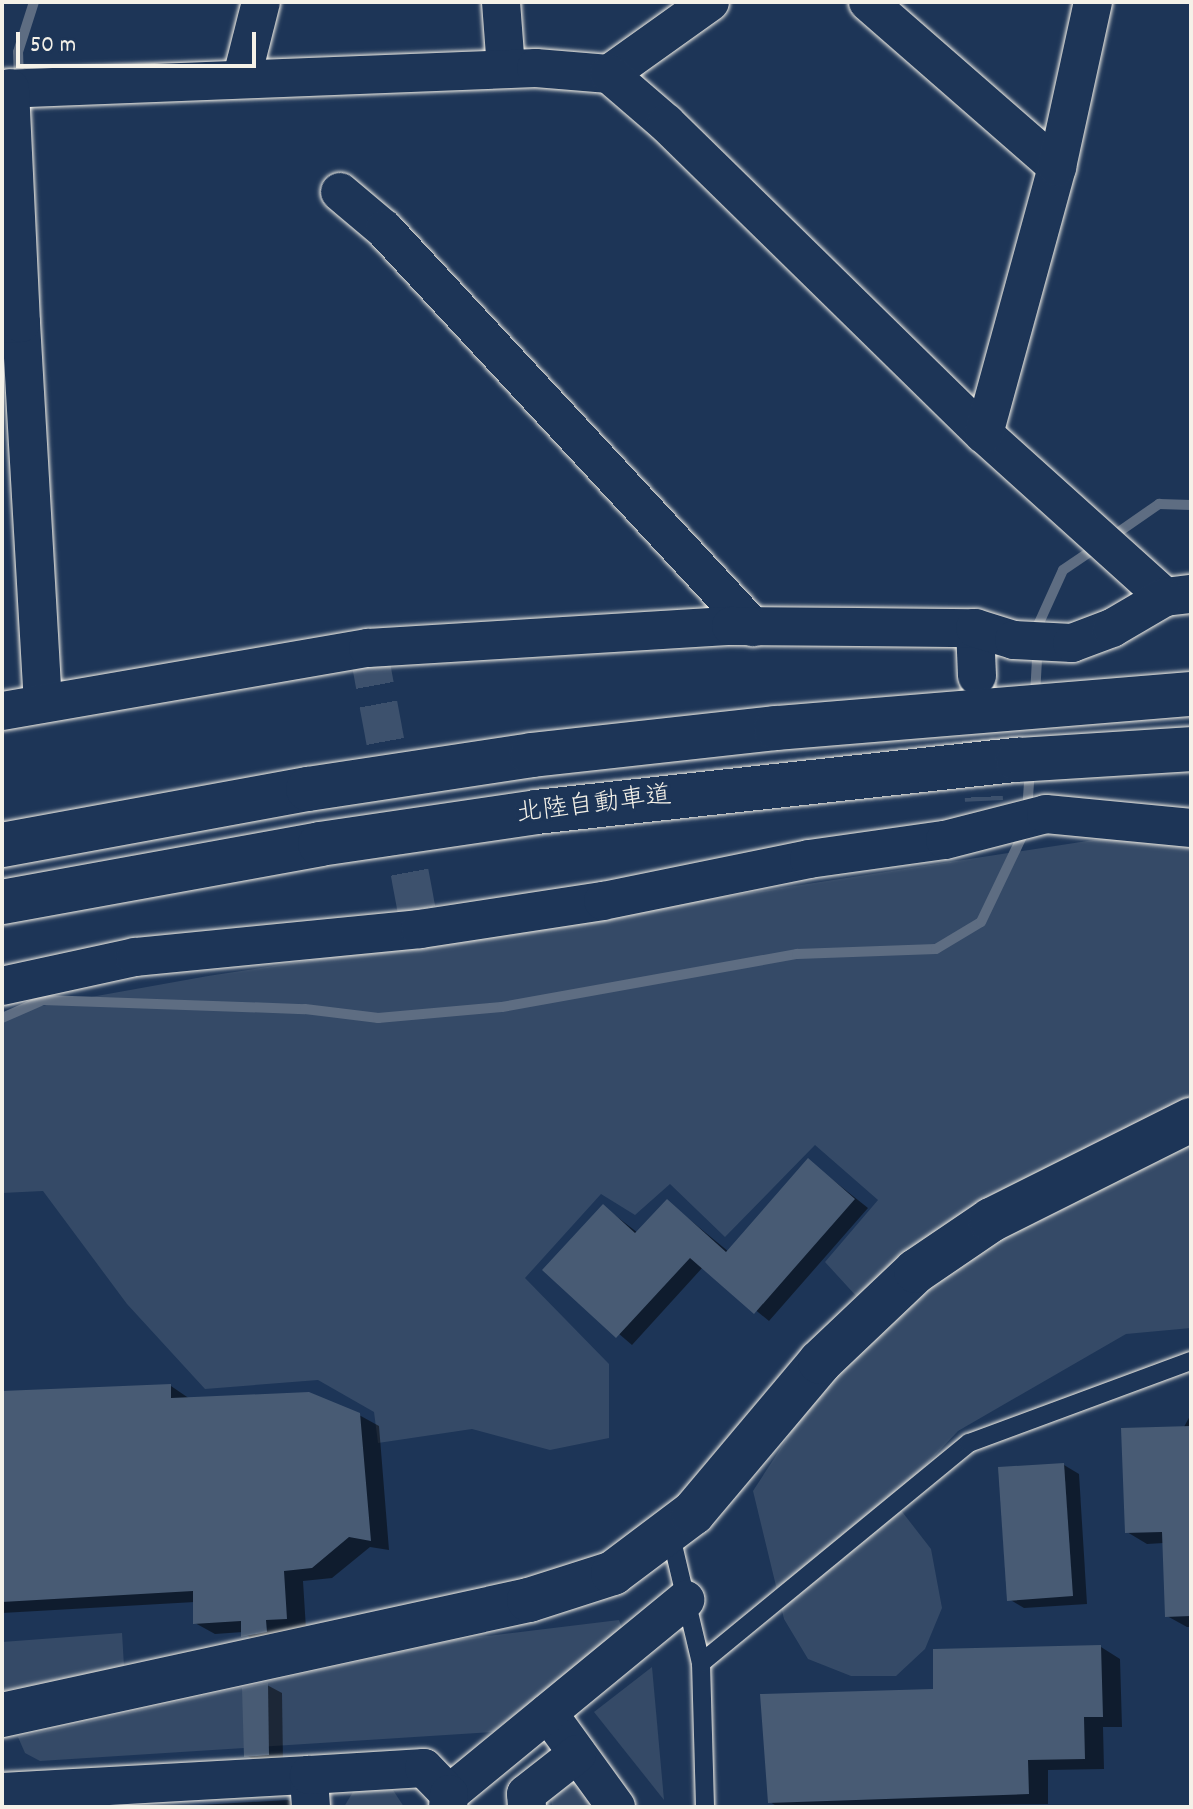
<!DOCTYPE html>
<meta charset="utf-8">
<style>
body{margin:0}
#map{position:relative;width:1193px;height:1809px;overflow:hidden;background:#1d3557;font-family:Dekko,"Klee One",sans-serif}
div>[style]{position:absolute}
.green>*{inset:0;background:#354a67}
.shadow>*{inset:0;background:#0007}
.stream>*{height:10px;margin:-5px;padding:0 5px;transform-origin:5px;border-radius:5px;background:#5e6d82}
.building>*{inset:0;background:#485b74}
.street-tunnel>*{height:38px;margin-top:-19px;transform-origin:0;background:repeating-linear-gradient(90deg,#3d516d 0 38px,transparent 0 57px)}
.roads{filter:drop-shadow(0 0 2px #f4f1e8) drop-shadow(0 0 2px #f4f1e8)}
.lane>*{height:18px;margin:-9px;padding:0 9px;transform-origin:9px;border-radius:9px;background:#1d3557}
.street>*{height:38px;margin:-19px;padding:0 19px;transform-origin:19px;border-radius:19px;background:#1d3557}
.secondary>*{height:44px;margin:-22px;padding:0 22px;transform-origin:22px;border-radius:22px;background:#1d3557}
.highway>*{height:44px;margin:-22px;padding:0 22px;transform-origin:22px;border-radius:22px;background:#1d3557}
span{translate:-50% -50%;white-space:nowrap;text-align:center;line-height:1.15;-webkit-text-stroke:6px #1d3557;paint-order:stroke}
.street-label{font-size:26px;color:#f4f1e8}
.frame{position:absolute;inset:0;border:4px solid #f4f1e8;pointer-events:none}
.scale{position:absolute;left:16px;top:32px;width:240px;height:36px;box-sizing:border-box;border:4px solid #f4f1e8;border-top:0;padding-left:10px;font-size:24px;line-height:28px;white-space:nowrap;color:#f4f1e8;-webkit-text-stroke:6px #1d3557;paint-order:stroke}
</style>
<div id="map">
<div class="green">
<i style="clip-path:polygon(1191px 825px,1191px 1328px,1126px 1334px,958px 1431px,893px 1500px,931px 1549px,942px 1608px,925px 1649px,896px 1676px,851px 1676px,808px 1659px,784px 1619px,753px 1491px,808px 1406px,880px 1322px,825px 1262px,878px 1200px,815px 1145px,725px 1237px,670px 1184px,635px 1215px,601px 1194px,525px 1278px,609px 1364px,609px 1438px,550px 1450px,472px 1429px,378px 1443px,374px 1412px,318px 1380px,205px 1389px,127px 1304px,43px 1191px,2px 1193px,2px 1013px,208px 976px)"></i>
<i style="clip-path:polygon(619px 1620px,622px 1628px,493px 1732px,40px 1761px,25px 1753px,18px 1737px,455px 1640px)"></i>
<i style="clip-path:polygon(122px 1633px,124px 1666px,2px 1691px,2px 1642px)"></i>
<i style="clip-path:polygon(652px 1667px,664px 1800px,594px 1712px)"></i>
<i style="clip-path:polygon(580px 1777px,601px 1807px,552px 1807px,551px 1799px)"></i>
<i style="clip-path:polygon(354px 1790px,393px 1790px,404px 1807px,344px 1807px)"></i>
</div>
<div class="shadow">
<i style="clip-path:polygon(809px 1161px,868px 1208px,769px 1321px,703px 1267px,632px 1345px,544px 1270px,603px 1206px,638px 1233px,667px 1201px,729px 1252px)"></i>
<i style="clip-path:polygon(171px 1386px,190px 1399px,359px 1415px,379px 1426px,389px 1550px,370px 1547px,332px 1578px,303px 1581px,306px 1629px,285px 1630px,285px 1642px,262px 1647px,243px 1632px,215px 1634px,195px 1623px,195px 1602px,2px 1613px,2px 1393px)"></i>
<i style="clip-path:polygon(1191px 1414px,1191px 1627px,1187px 1627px,1167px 1616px,1164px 1543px,1147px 1544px,1127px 1532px)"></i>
<i style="clip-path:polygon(1064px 1465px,1079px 1474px,1087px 1604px,1024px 1608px,1009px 1599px)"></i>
<i style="clip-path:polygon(1101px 1647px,1120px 1659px,1122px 1727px,1103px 1727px,1104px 1769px,1048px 1770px,1048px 1804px,778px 1807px,770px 1802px,936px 1691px)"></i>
<i style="clip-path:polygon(267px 1685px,282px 1693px,283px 1763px,261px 1764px,246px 1755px)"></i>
<i style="clip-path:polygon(288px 1800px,300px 1807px,165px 1807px)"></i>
</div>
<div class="stream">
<i style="left:19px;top:80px;width:28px;rotate:-92deg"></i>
<i style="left:18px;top:52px;width:52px;rotate:-72.3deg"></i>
<i style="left:1110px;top:538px;width:60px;rotate:-34.8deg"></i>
<i style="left:1159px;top:504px;width:32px;rotate:2deg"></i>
<i style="left:1035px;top:696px;width:73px;rotate:-86.9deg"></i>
<i style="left:1039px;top:623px;width:58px;rotate:-65.6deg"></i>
<i style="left:1063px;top:570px;width:41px;rotate:-34.1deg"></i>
<i style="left:1027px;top:812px;width:44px;rotate:-86.1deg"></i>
<i style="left:2px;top:1018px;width:45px;rotate:-23.7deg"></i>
<i style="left:43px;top:1000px;width:262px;rotate:2deg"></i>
<i style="left:305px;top:1009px;width:74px;rotate:7deg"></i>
<i style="left:378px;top:1018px;width:124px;rotate:-5.1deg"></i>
<i style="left:502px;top:1007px;width:300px;rotate:-10.2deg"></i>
<i style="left:797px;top:954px;width:139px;rotate:-2.1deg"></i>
<i style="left:936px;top:949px;width:52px;rotate:-31deg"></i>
<i style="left:981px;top:922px;width:104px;rotate:-64.4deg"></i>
</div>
<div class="building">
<i style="clip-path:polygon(808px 1158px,855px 1199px,754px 1314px,690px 1258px,616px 1338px,542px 1270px,603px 1204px,635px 1233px,667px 1199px,726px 1252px)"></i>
<i style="clip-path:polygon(171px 1384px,171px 1398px,309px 1392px,360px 1413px,371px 1541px,349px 1537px,312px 1568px,284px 1571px,287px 1619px,266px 1620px,267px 1632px,241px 1637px,241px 1621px,193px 1624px,193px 1591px,2px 1602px,2px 1391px)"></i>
<i style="clip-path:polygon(1191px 1426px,1191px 1616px,1165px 1617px,1162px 1532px,1125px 1533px,1121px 1428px)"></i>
<i style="clip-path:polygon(1064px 1463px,1073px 1596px,1007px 1601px,998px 1467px)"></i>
<i style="clip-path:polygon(1101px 1645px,1103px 1717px,1084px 1717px,1085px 1759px,1028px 1760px,1029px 1794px,768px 1803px,760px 1694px,933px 1689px,933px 1649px)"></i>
<i style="clip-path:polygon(268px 1683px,269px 1755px,244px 1757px,242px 1688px)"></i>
</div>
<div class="street-tunnel">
<i style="left:368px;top:648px;width:286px;rotate:79.5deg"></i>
<i style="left:978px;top:683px;width:118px;rotate:87.1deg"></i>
</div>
<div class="roads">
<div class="lane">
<i style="left:670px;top:1532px;width:135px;rotate:76.7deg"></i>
<i style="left:701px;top:1663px;width:144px;rotate:88.4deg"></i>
<i style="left:701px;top:1663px;width:347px;rotate:-39.4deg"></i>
<i style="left:969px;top:1443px;width:237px;rotate:-20.3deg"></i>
</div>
<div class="street">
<i style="left:501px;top:2px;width:67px;rotate:85.7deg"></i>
<i style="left:868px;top:2px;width:251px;rotate:41.1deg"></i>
<i style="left:609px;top:74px;width:124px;rotate:-35.5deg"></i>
<i style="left:242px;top:77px;width:77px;rotate:-75.8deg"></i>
<i style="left:2px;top:89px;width:534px;rotate:-2.25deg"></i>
<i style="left:536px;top:68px;width:73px;rotate:4.7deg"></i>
<i style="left:609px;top:74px;width:75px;rotate:40.7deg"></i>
<i style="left:666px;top:123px;width:445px;rotate:44.4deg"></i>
<i style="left:984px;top:434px;width:244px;rotate:42deg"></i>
<i style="left:1165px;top:597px;width:26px;rotate:-7deg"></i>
<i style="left:340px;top:192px;width:57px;rotate:40.1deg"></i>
<i style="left:384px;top:229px;width:543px;rotate:47.17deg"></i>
<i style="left:21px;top:323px;width:381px;rotate:86.7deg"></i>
<i style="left:2px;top:324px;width:19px;rotate:-3deg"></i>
<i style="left:21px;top:323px;width:235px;rotate:-92.7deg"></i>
<i style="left:984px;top:434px;width:277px;rotate:-74.7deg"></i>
<i style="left:1057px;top:167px;width:169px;rotate:-77.7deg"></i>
<i style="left:975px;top:628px;width:48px;rotate:87.6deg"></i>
<i style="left:2px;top:711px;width:371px;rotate:-9.8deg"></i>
<i style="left:368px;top:648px;width:364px;rotate:-3.5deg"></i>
<i style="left:731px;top:626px;width:244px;rotate:0.5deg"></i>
<i style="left:975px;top:628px;width:41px;rotate:17.1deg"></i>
<i style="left:1014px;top:640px;width:58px;rotate:3deg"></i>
<i style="left:1072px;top:643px;width:43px;rotate:-20.6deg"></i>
<i style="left:1112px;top:628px;width:61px;rotate:-30.3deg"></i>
<i style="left:2px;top:986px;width:136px;rotate:-12.3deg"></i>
<i style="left:135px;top:957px;width:286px;rotate:-5.6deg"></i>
<i style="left:420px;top:929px;width:185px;rotate:-8.7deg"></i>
<i style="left:603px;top:901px;width:210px;rotate:-11.5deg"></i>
<i style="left:809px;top:859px;width:137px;rotate:-8deg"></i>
<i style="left:945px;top:840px;width:104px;rotate:-14.4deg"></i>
<i style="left:1046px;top:814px;width:146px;rotate:5.5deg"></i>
<i style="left:548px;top:1713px;width:116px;rotate:54.1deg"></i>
<i style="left:2px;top:1792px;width:307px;rotate:-3.2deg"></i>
<i style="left:449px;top:1794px;width:306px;rotate:-39.4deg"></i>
<i style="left:311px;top:1807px;width:32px;rotate:-94deg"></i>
<i style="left:309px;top:1775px;width:115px;rotate:-3.5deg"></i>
<i style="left:424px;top:1768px;width:36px;rotate:46deg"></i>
<i style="left:449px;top:1794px;width:13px;rotate:94deg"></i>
<i style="left:527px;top:1807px;width:13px;rotate:-94deg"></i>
<i style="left:526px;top:1794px;width:65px;rotate:-38.1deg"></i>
</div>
<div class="secondary">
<i style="left:2px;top:1715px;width:539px;rotate:-12.31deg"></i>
<i style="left:529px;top:1600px;width:88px;rotate:-17.8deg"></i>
<i style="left:613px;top:1573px;width:100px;rotate:-36.9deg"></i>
<i style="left:693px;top:1513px;width:197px;rotate:-49.9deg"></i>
<i style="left:820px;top:1362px;width:132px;rotate:-43.5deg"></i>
<i style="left:916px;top:1271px;width:91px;rotate:-34.2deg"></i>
<i style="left:991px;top:1220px;width:224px;rotate:-26.6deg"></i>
</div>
<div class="highway">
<i style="left:2px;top:845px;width:311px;rotate:-10.4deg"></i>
<i style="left:308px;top:789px;width:227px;rotate:-8.6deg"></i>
<i style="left:532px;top:755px;width:245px;rotate:-6.3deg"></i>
<i style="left:776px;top:728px;width:416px;rotate:-4.7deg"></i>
<i style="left:2px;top:902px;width:323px;rotate:-10.3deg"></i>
<i style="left:320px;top:844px;width:218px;rotate:-8.4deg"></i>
<i style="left:536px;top:812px;width:485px;rotate:-6.2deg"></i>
<i style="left:1018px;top:760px;width:173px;rotate:-3.6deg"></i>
</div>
</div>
<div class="street-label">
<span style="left:594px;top:806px;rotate:-7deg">北陸自動車道</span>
</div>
<div class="frame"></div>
<div class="scale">50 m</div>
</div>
